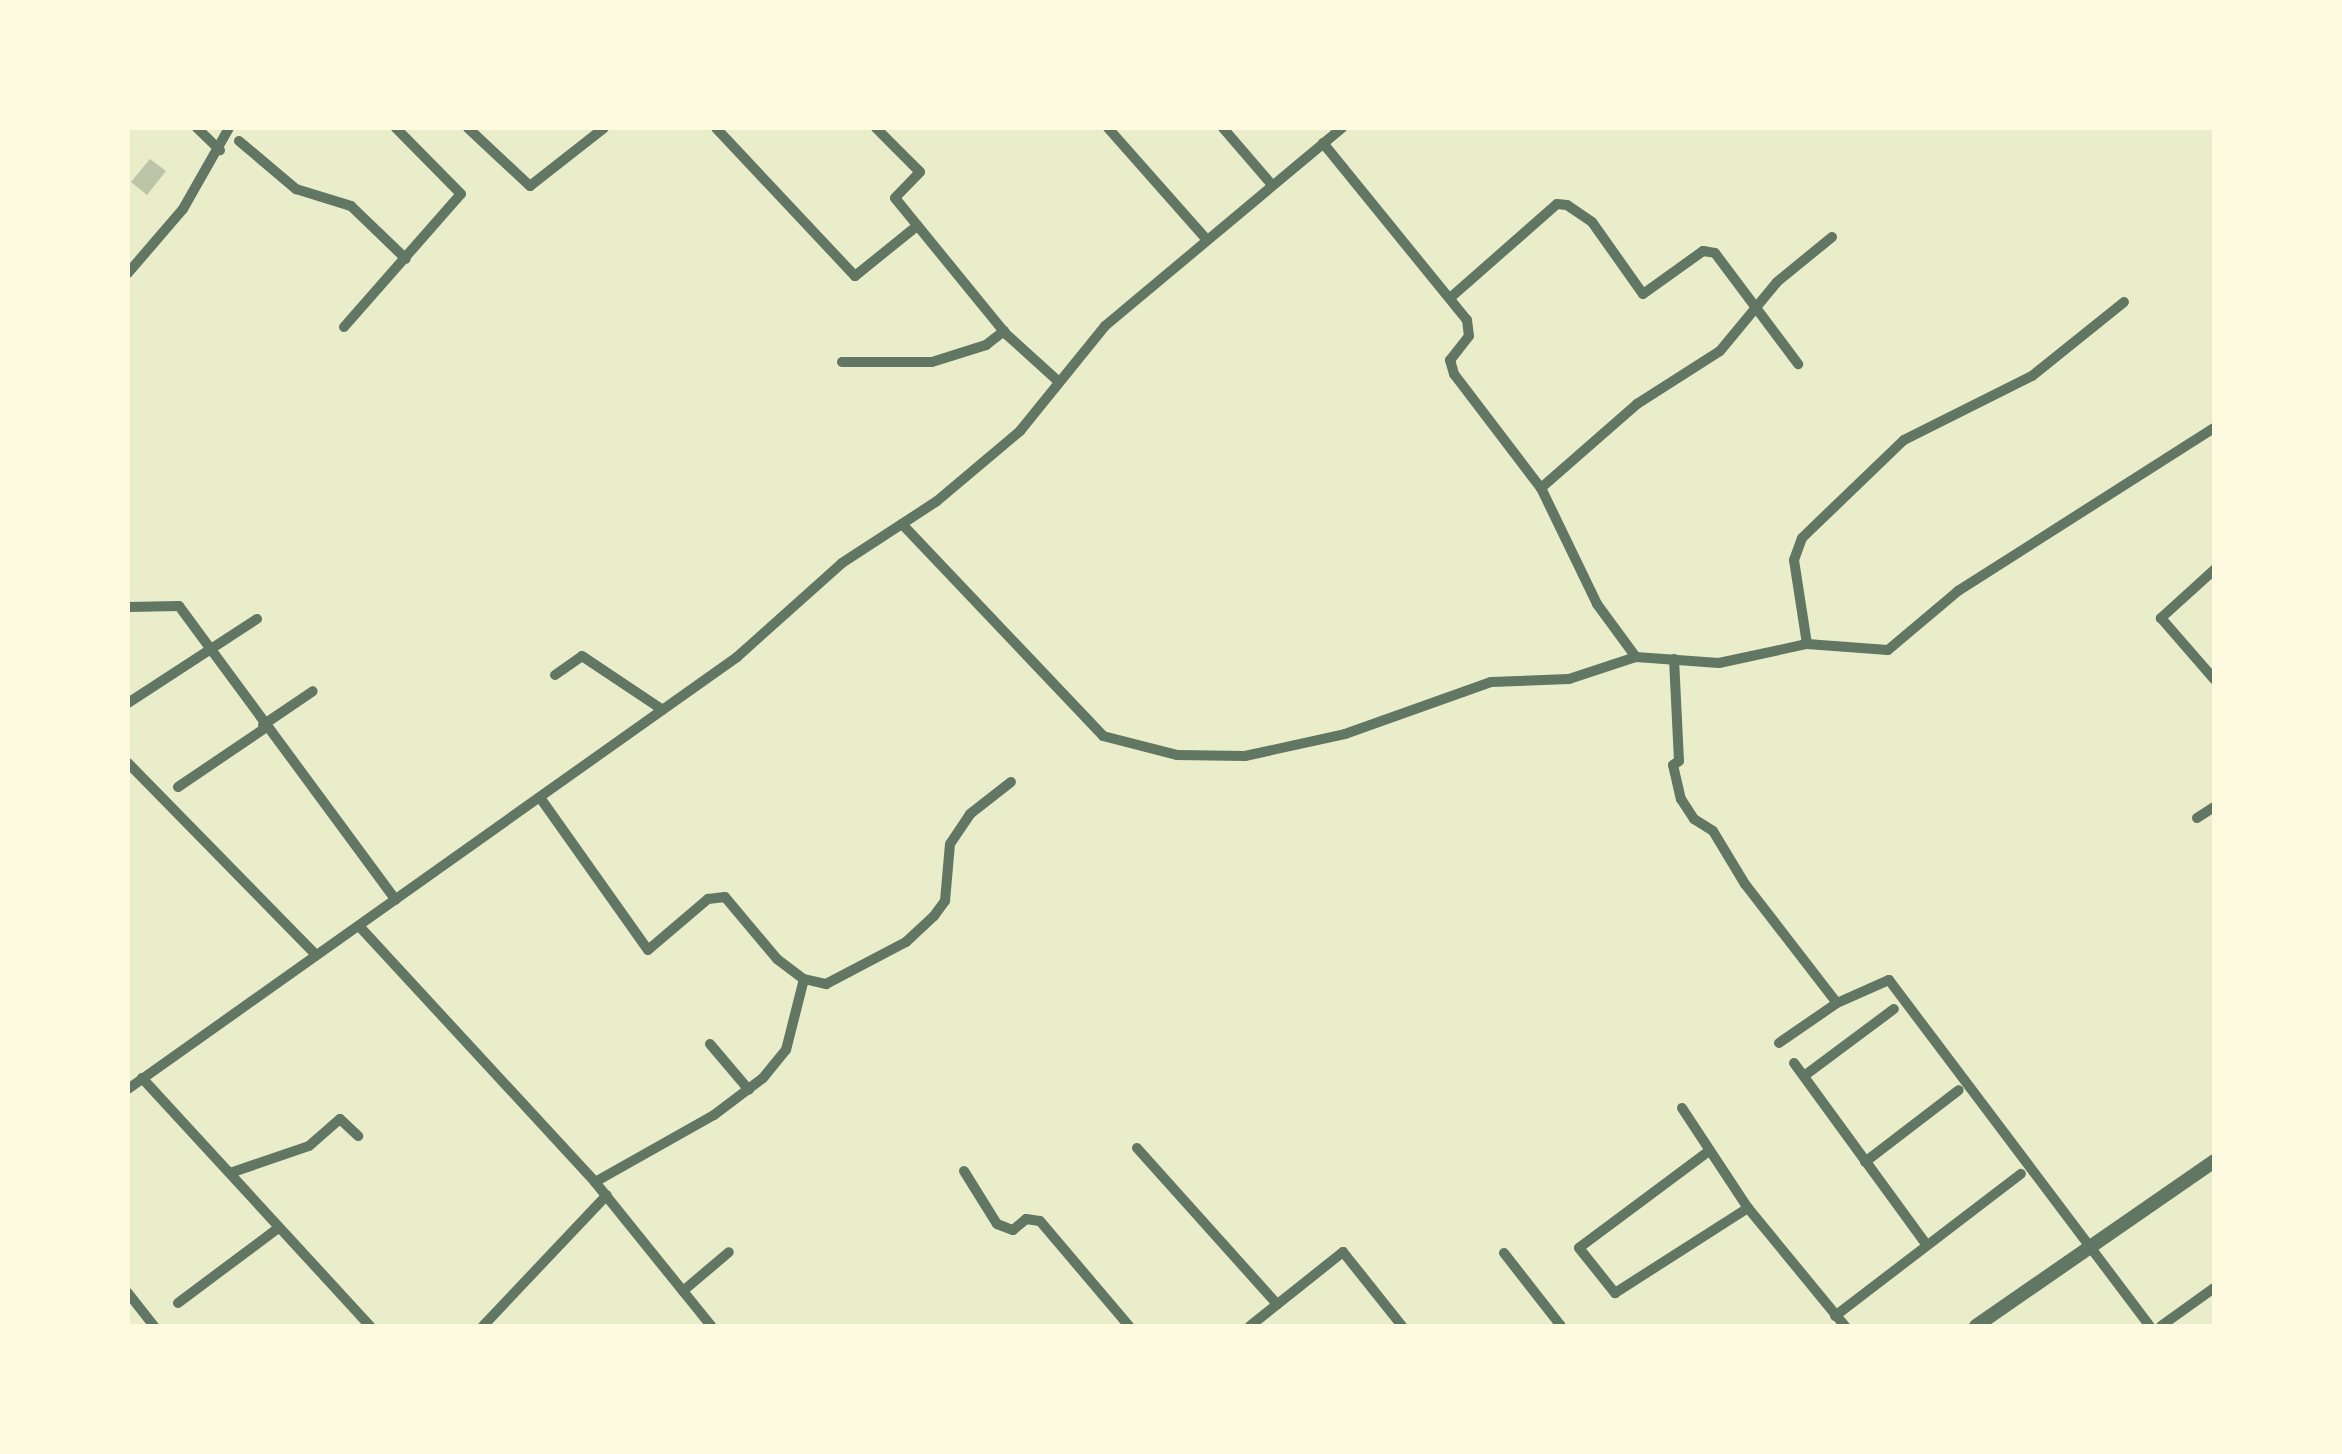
<!DOCTYPE html>
<style>
body{margin:0}
#map{position:relative;width:2342px;height:1454px;overflow:hidden;background:#e9edc9;font-family:"PT Sans",sans-serif}
div>[style]{position:absolute}
.building>*{inset:0;background:#bcc5a7}
.minor>*{height:10px;margin:-5px;padding:0 5px;transform-origin:5px;border-radius:5px;background:#617663}
.tertiary>*{height:14px;margin:-7px;padding:0 7px;transform-origin:7px;border-radius:7px;background:#617663}
span{translate:-50% -50%;white-space:nowrap;text-align:center;line-height:1.15;-webkit-text-stroke:10px #fefae0;paint-order:stroke}
.frame{position:absolute;inset:0;border:130px solid #fefae0;pointer-events:none}
</style>
<div id="map">
<div class="building">
<i style="clip-path:polygon(150px 159px,166px 171px,147px 195px,131px 182px)"></i>
</div>
<div class="minor">
<i style="left:197px;top:128px;width:32px;rotate:44deg"></i>
<i style="left:468px;top:128px;width:85px;rotate:43.1deg"></i>
<i style="left:530px;top:186px;width:94px;rotate:-38.1deg"></i>
<i style="left:716px;top:128px;width:203px;rotate:46.8deg"></i>
<i style="left:855px;top:276px;width:80px;rotate:-38.9deg"></i>
<i style="left:876px;top:128px;width:62px;rotate:45deg"></i>
<i style="left:920px;top:172px;width:36px;rotate:134deg"></i>
<i style="left:895px;top:198px;width:176px;rotate:50.8deg"></i>
<i style="left:1006px;top:334px;width:70px;rotate:42.1deg"></i>
<i style="left:1108px;top:128px;width:149px;rotate:48.5deg"></i>
<i style="left:1223px;top:128px;width:75px;rotate:49.3deg"></i>
<i style="left:239px;top:141px;width:75px;rotate:40.1deg"></i>
<i style="left:296px;top:189px;width:58px;rotate:17.2deg"></i>
<i style="left:351px;top:206px;width:76px;rotate:43.9deg"></i>
<i style="left:1323px;top:143px;width:228px;rotate:50.9deg"></i>
<i style="left:1467px;top:320px;width:16px;rotate:83deg"></i>
<i style="left:1469px;top:336px;width:31px;rotate:128deg"></i>
<i style="left:1450px;top:360px;width:15px;rotate:74deg"></i>
<i style="left:1454px;top:374px;width:143px;rotate:52.7deg"></i>
<i style="left:1541px;top:488px;width:129px;rotate:64.2deg"></i>
<i style="left:1597px;top:604px;width:66px;rotate:53.7deg"></i>
<i style="left:128px;top:273px;width:84px;rotate:-49.3deg"></i>
<i style="left:183px;top:209px;width:93px;rotate:-60.4deg"></i>
<i style="left:1450px;top:298px;width:142px;rotate:-41.3deg"></i>
<i style="left:1557px;top:204px;width:10px;rotate:6deg"></i>
<i style="left:1567px;top:205px;width:30px;rotate:34deg"></i>
<i style="left:1592px;top:222px;width:88px;rotate:54.7deg"></i>
<i style="left:1643px;top:294px;width:74px;rotate:-35.6deg"></i>
<i style="left:1703px;top:251px;width:12px;rotate:9deg"></i>
<i style="left:1715px;top:253px;width:139px;rotate:53.2deg"></i>
<i style="left:344px;top:327px;width:177px;rotate:-48.7deg"></i>
<i style="left:461px;top:194px;width:93px;rotate:-134.6deg"></i>
<i style="left:842px;top:362px;width:90px"></i>
<i style="left:932px;top:362px;width:57px;rotate:-17.5deg"></i>
<i style="left:986px;top:345px;width:23px;rotate:-38deg"></i>
<i style="left:1541px;top:488px;width:128px;rotate:-41.2deg"></i>
<i style="left:1637px;top:404px;width:98px;rotate:-32.6deg"></i>
<i style="left:1720px;top:351px;width:89px;rotate:-50.4deg"></i>
<i style="left:1777px;top:282px;width:71px;rotate:-39.3deg"></i>
<i style="left:902px;top:524px;width:292px;rotate:46.5deg"></i>
<i style="left:1103px;top:736px;width:76px;rotate:14.4deg"></i>
<i style="left:1177px;top:755px;width:68px;rotate:0.8deg"></i>
<i style="left:1245px;top:756px;width:102px;rotate:-12.4deg"></i>
<i style="left:1345px;top:734px;width:155px;rotate:-19.6deg"></i>
<i style="left:1491px;top:682px;width:78px;rotate:-2.2deg"></i>
<i style="left:1569px;top:679px;width:71px;rotate:-18.2deg"></i>
<i style="left:1636px;top:657px;width:83px;rotate:4.1deg"></i>
<i style="left:1719px;top:663px;width:90px;rotate:-12.2deg"></i>
<i style="left:1807px;top:644px;width:81px;rotate:4.2deg"></i>
<i style="left:1888px;top:650px;width:92px;rotate:-40.1deg"></i>
<i style="left:1958px;top:591px;width:303px;rotate:-32.5deg"></i>
<i style="left:2214px;top:570px;width:72px;rotate:137.8deg"></i>
<i style="left:2161px;top:618px;width:81px;rotate:49deg"></i>
<i style="left:128px;top:607px;width:51px;rotate:-1.1deg"></i>
<i style="left:179px;top:606px;width:365px;rotate:53.6deg"></i>
<i style="left:1807px;top:644px;width:85px;rotate:-98.8deg"></i>
<i style="left:1794px;top:560px;width:23px;rotate:-70deg"></i>
<i style="left:1802px;top:538px;width:141px;rotate:-43.9deg"></i>
<i style="left:1904px;top:440px;width:143px;rotate:-26.6deg"></i>
<i style="left:2032px;top:376px;width:118px;rotate:-38.8deg"></i>
<i style="left:1674px;top:659px;width:102px;rotate:87.2deg"></i>
<i style="left:1679px;top:761px;width:7px;rotate:146deg"></i>
<i style="left:1673px;top:765px;width:35px;rotate:77deg"></i>
<i style="left:1681px;top:799px;width:24px;rotate:57deg"></i>
<i style="left:1694px;top:819px;width:22px;rotate:32deg"></i>
<i style="left:1713px;top:831px;width:62px;rotate:58.9deg"></i>
<i style="left:1745px;top:884px;width:150px;rotate:52.3deg"></i>
<i style="left:555px;top:675px;width:33px;rotate:-35deg"></i>
<i style="left:582px;top:656px;width:97px;rotate:33.7deg"></i>
<i style="left:128px;top:703px;width:154px;rotate:-33.1deg"></i>
<i style="left:263px;top:725px;width:60px;rotate:-34.2deg"></i>
<i style="left:128px;top:763px;width:266px;rotate:45.6deg"></i>
<i style="left:178px;top:787px;width:105px;rotate:-34.1deg"></i>
<i style="left:541px;top:799px;width:185px;rotate:54.7deg"></i>
<i style="left:648px;top:950px;width:79px;rotate:-40.4deg"></i>
<i style="left:708px;top:899px;width:17px;rotate:-7deg"></i>
<i style="left:725px;top:897px;width:81px;rotate:50deg"></i>
<i style="left:777px;top:959px;width:34px;rotate:37deg"></i>
<i style="left:804px;top:979px;width:23px;rotate:13deg"></i>
<i style="left:826px;top:984px;width:90px;rotate:-27.7deg"></i>
<i style="left:906px;top:942px;width:38px;rotate:-43deg"></i>
<i style="left:934px;top:916px;width:19px;rotate:-54deg"></i>
<i style="left:945px;top:901px;width:57px;rotate:-85deg"></i>
<i style="left:950px;top:844px;width:36px;rotate:-56deg"></i>
<i style="left:970px;top:814px;width:52px;rotate:-38deg"></i>
<i style="left:2197px;top:818px;width:20px;rotate:-33deg"></i>
<i style="left:359px;top:926px;width:348px;rotate:47.3deg"></i>
<i style="left:595px;top:1182px;width:185px;rotate:51.1deg"></i>
<i style="left:1779px;top:1043px;width:70px;rotate:-34.6deg"></i>
<i style="left:1837px;top:1003px;width:57px;rotate:-23.9deg"></i>
<i style="left:1889px;top:980px;width:433px;rotate:53deg"></i>
<i style="left:710px;top:1044px;width:60px;rotate:49.7deg"></i>
<i style="left:1794px;top:1063px;width:224px;rotate:53.9deg"></i>
<i style="left:1804px;top:1076px;width:112px;rotate:-36.7deg"></i>
<i style="left:142px;top:1078px;width:337px;rotate:47.4deg"></i>
<i style="left:128px;top:1089px;width:747px;rotate:-35.35deg"></i>
<i style="left:737px;top:657px;width:141px;rotate:-41.8deg"></i>
<i style="left:842px;top:563px;width:113px;rotate:-33.1deg"></i>
<i style="left:937px;top:501px;width:109px;rotate:-40.1deg"></i>
<i style="left:1020px;top:431px;width:135px;rotate:-51deg"></i>
<i style="left:1105px;top:326px;width:309px;rotate:-39.9deg"></i>
<i style="left:1682px;top:1108px;width:120px;rotate:56.6deg"></i>
<i style="left:1748px;top:1208px;width:153px;rotate:50.6deg"></i>
<i style="left:1137px;top:1148px;width:210px;rotate:48.1deg"></i>
<i style="left:1709px;top:1151px;width:162px;rotate:143.3deg"></i>
<i style="left:1579px;top:1248px;width:58px;rotate:51.3deg"></i>
<i style="left:1615px;top:1293px;width:158px;rotate:-32.6deg"></i>
<i style="left:1865px;top:1162px;width:118px;rotate:-37.5deg"></i>
<i style="left:964px;top:1171px;width:62px;rotate:58.1deg"></i>
<i style="left:997px;top:1224px;width:17px;rotate:21deg"></i>
<i style="left:1013px;top:1230px;width:17px;rotate:-40deg"></i>
<i style="left:1026px;top:1219px;width:14px;rotate:8deg"></i>
<i style="left:1040px;top:1221px;width:138px;rotate:49.7deg"></i>
<i style="left:230px;top:1173px;width:83px;rotate:-18.9deg"></i>
<i style="left:309px;top:1146px;width:41px;rotate:-41.1deg"></i>
<i style="left:340px;top:1119px;width:25px;rotate:43deg"></i>
<i style="left:595px;top:1182px;width:137px;rotate:-29.4deg"></i>
<i style="left:714px;top:1115px;width:61px;rotate:-37.1deg"></i>
<i style="left:763px;top:1078px;width:36px;rotate:-51deg"></i>
<i style="left:786px;top:1050px;width:73px;rotate:-75.8deg"></i>
<i style="left:1504px;top:1253px;width:93px;rotate:52deg"></i>
<i style="left:683px;top:1291px;width:60px;rotate:-40.3deg"></i>
<i style="left:128px;top:1293px;width:42px;rotate:51.8deg"></i>
<i style="left:178px;top:1303px;width:124px;rotate:-36.8deg"></i>
<i style="left:1835px;top:1316px;width:234px;rotate:-37.4deg"></i>
<i style="left:483px;top:1326px;width:180px;rotate:-46.6deg"></i>
<i style="left:1250px;top:1326px;width:119px;rotate:-38.5deg"></i>
<i style="left:1343px;top:1252px;width:95px;rotate:51.4deg"></i>
<i style="left:2161px;top:1326px;width:65px;rotate:-35.6deg"></i>
</div>
<div class="tertiary">
<i style="left:1976px;top:1326px;width:290px;rotate:-34.7deg"></i>
</div>
<div class="frame"></div>
</div>
